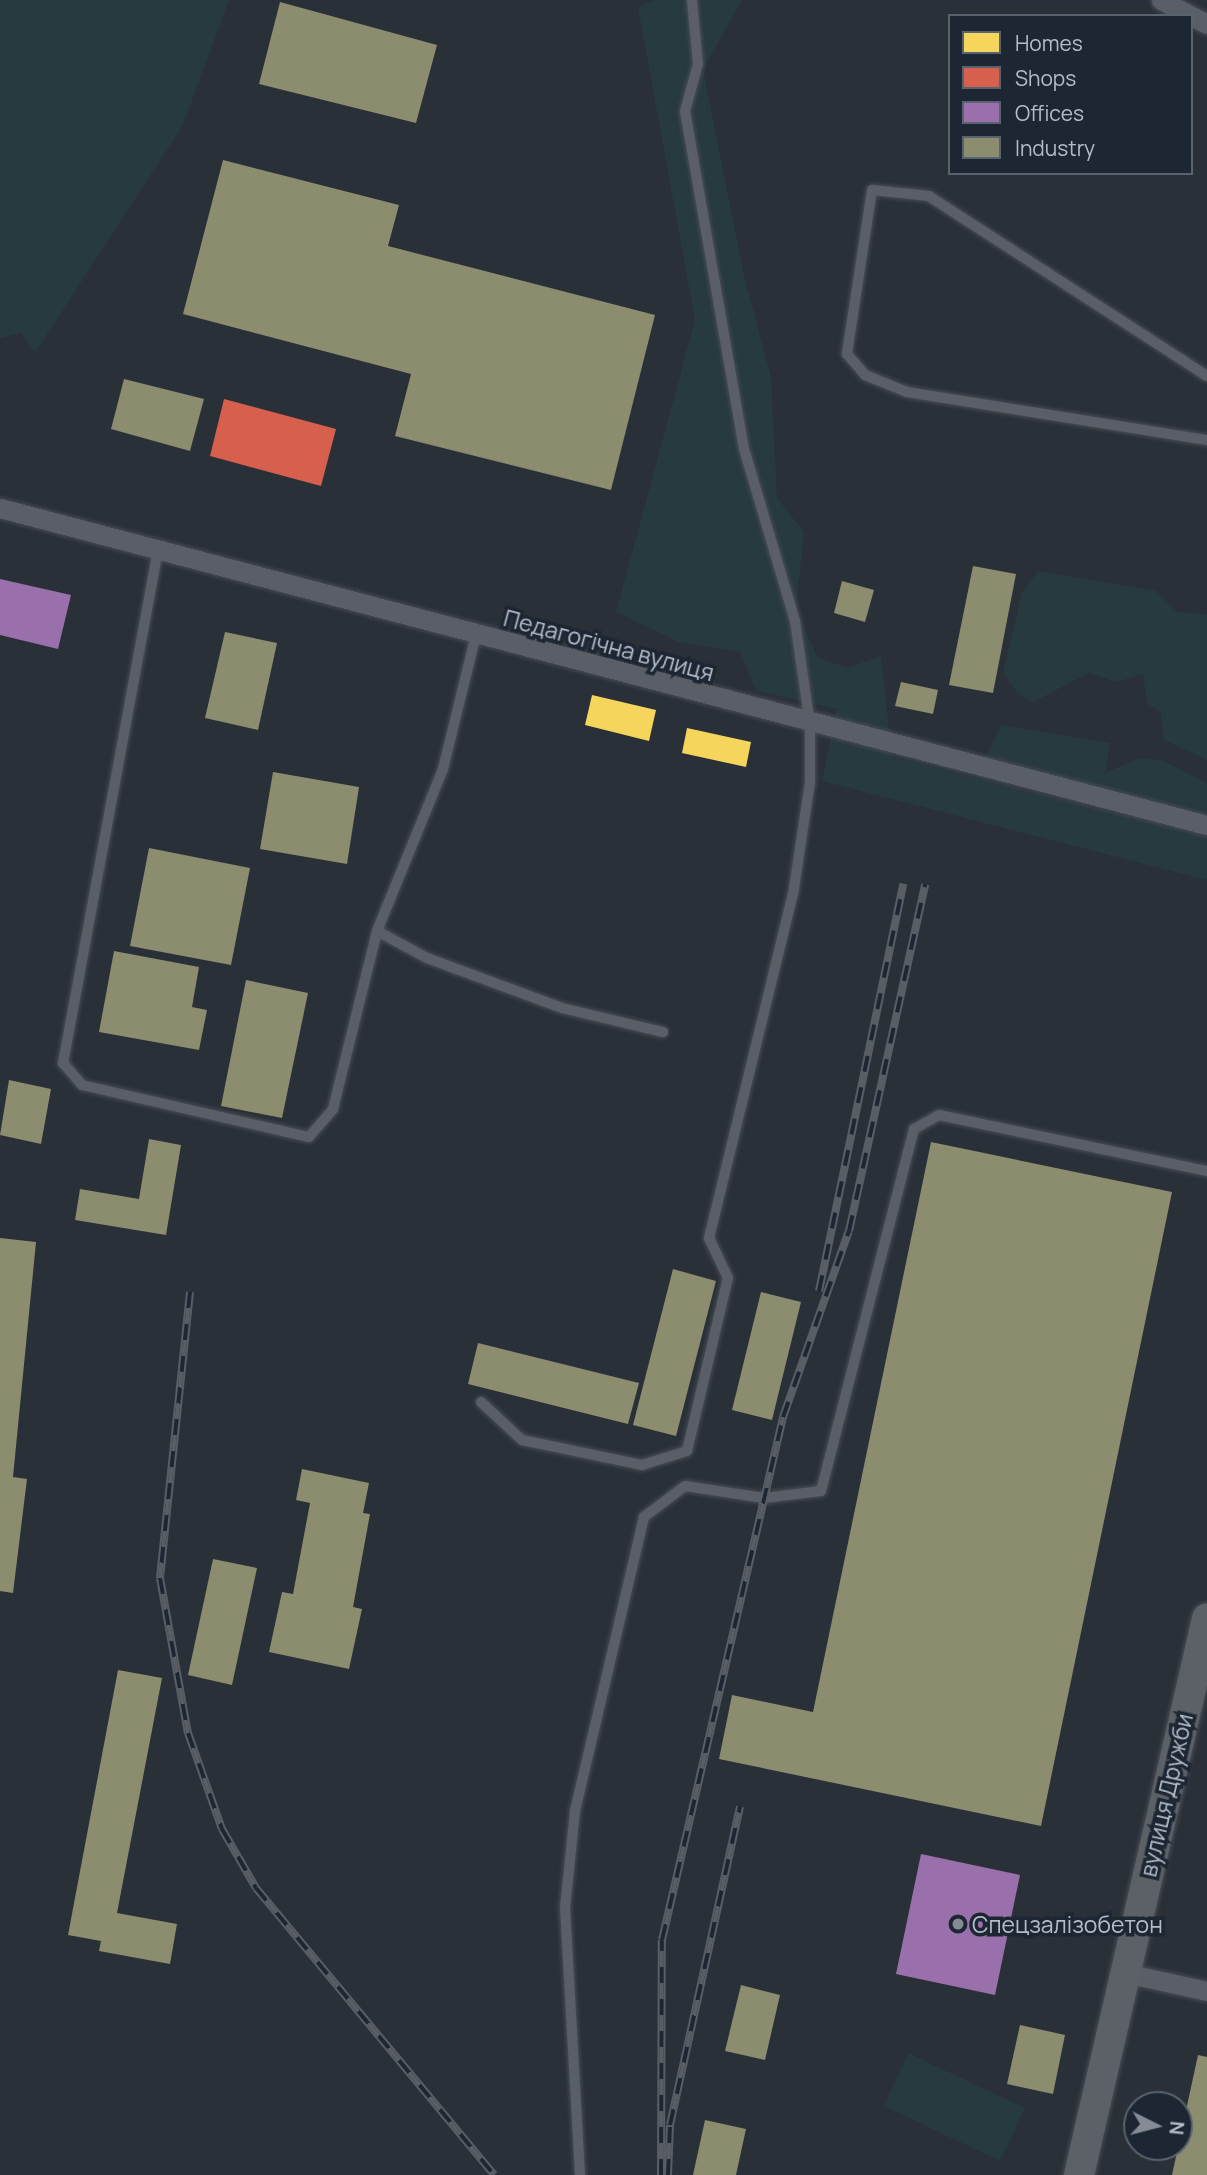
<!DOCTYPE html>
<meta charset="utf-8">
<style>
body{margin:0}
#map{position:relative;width:1207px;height:2175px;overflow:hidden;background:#2a3038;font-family:Manrope,sans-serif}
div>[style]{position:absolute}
.green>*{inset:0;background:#273a3e}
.homes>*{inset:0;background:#f6d55c}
.shops>*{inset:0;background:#d6604d}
.offices>*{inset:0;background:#9970ab}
.industry>*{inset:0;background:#8c8c6e}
.roads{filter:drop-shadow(0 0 2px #484c53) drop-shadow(0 0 2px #484c53)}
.service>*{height:10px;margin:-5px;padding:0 5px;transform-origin:5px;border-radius:5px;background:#5a5e66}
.minor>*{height:19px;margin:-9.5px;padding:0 9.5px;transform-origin:9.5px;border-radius:9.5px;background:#5a5e66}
.primary>*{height:30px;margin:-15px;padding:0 15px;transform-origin:15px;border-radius:15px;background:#5c6168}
.rail>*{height:8px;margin-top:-4px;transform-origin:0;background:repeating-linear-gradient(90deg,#1d2633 0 16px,#595d64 0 32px);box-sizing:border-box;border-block:2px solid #595d64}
.dots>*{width:19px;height:19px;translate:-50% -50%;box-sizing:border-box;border:4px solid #1d2633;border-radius:50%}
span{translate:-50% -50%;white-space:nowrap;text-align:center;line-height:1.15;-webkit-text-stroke:7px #1d2633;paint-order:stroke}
.street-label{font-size:23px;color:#b4bcc9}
.poi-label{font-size:23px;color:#b4bcc9}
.left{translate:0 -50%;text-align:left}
.legend{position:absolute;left:948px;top:14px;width:245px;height:161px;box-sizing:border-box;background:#1d2633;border:2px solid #59626f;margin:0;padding:9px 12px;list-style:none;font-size:21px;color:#b4bcc9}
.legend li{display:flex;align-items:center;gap:14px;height:35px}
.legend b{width:35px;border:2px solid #59626f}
.north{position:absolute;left:1123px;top:2091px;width:70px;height:70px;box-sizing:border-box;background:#1d2633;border:2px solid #59626f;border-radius:50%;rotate:96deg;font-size:19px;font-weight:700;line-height:28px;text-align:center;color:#b4bcc9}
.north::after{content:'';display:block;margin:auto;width:24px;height:32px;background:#848b96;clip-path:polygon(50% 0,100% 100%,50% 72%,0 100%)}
</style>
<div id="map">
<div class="green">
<i style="clip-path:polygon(0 0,229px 0,183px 125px,35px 353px,21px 333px,0 338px)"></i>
<i style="clip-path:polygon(655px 0,742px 0,703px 69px,744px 276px,771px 377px,777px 498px,804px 532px,796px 609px,817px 657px,847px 668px,881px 656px,892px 757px,1207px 836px,1207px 880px,822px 781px,837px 709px,756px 691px,740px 652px,679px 642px,616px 612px,695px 320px,638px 7px)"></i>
<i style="clip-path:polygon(1038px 571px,1156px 591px,1177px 612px,1207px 614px,1207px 760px,1164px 740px,1161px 713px,1147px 703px,1143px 674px,1116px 682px,1089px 673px,1033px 702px,1018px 694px,1003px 673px,1022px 593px)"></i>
<i style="clip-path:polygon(1001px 725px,1110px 743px,1105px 773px,1140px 758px,1162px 760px,1207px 783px,1207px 819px,983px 763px)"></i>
<i style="clip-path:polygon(908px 2053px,1025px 2108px,1000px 2161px,884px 2106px)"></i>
</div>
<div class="homes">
<i style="clip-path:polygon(592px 695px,656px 710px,649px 741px,585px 725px)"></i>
<i style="clip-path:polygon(687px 728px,751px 742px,746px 767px,682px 753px)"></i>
</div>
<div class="shops">
<i style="clip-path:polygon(224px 399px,336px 429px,321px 486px,210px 456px)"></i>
</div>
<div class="offices">
<i style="clip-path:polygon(0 579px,71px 595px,58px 649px,0 635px)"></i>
<i style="clip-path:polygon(921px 1854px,1020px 1875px,995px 1995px,896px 1974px)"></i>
</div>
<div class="industry">
<i style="clip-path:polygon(280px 2px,437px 45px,416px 123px,259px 84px)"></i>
<i style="clip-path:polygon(223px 160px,399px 205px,388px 246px,655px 315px,611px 490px,395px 436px,411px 374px,183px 314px)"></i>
<i style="clip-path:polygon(124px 379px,204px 399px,190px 451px,111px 429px)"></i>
<i style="clip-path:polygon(973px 566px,1016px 574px,993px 693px,949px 685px)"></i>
<i style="clip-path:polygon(842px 581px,874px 590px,865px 622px,834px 613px)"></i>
<i style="clip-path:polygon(225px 632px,277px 643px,258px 730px,205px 718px)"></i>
<i style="clip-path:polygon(901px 682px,938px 690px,933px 714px,895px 706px)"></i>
<i style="clip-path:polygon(273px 772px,359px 787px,347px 864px,260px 849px)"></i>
<i style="clip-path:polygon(149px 848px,250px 868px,231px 965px,130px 946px)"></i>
<i style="clip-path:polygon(114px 951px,199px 967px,192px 1007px,207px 1010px,199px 1050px,99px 1032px)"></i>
<i style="clip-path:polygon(246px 980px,308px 993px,282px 1118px,221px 1106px)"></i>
<i style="clip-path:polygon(9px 1080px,51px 1089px,41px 1144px,0 1135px)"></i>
<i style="clip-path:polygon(149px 1139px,181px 1145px,166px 1235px,75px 1220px,80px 1189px,139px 1199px)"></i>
<i style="clip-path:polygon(931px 1142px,1172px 1192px,1041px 1826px,719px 1759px,732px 1695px,813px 1712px)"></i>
<i style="clip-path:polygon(0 1238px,36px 1242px,13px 1477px,27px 1479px,13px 1593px,0 1591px)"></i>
<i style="clip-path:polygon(673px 1269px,716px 1281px,676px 1436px,633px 1425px)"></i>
<i style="clip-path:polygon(761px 1292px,801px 1302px,772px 1420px,732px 1410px)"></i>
<i style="clip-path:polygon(478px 1343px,639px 1383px,628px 1424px,468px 1384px)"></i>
<i style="clip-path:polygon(302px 1469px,369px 1483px,363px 1513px,370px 1514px,353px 1607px,362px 1609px,349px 1669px,269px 1652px,282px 1592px,293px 1594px,310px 1503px,296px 1500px)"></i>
<i style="clip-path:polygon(213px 1559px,257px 1568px,232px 1685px,188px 1675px)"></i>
<i style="clip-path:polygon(118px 1670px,162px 1678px,117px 1913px,177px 1924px,170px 1964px,99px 1951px,101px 1941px,68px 1935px)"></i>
<i style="clip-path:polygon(741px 1985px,780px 1995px,765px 2060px,725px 2051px)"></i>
<i style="clip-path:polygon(1020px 2025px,1065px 2035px,1053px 2094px,1007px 2084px)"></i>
<i style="clip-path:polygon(1198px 2055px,1207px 2057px,1207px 2175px,1172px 2175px)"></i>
<i style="clip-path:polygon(705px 2120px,746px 2129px,736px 2175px,693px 2175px)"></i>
</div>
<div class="roads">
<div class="service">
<i style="left:1207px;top:376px;width:331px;rotate:-147.1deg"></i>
<i style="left:929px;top:196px;width:57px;rotate:-174deg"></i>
<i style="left:872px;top:190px;width:166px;rotate:98.7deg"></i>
<i style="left:847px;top:354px;width:28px;rotate:49deg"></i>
<i style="left:865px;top:375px;width:45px;rotate:22deg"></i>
<i style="left:907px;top:392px;width:304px;rotate:9.1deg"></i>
<i style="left:158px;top:550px;width:522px;rotate:100.49deg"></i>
<i style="left:63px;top:1063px;width:29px;rotate:49deg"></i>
<i style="left:82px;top:1085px;width:233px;rotate:12.9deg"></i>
<i style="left:309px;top:1137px;width:37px;rotate:-49deg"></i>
<i style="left:333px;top:1109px;width:183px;rotate:-76.1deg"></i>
<i style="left:377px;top:931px;width:175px;rotate:-67.8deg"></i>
<i style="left:443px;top:769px;width:138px;rotate:-76.2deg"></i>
<i style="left:377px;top:931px;width:57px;rotate:28.4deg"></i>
<i style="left:427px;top:958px;width:144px;rotate:20.3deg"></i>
<i style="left:562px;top:1008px;width:104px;rotate:13.4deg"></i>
<i style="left:481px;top:1402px;width:56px;rotate:42.8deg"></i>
<i style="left:522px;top:1440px;width:123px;rotate:11.8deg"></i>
<i style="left:642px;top:1465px;width:47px;rotate:-17.3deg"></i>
<i style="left:687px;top:1451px;width:178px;rotate:-76.7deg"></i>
<i style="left:728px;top:1278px;width:44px;rotate:-115.4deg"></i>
<i style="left:709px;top:1238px;width:360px;rotate:-76.3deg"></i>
<i style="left:794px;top:888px;width:107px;rotate:-81.4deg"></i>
<i style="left:810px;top:782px;width:58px;rotate:-90deg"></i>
<i style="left:810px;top:724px;width:104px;rotate:-98.3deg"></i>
<i style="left:795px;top:621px;width:179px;rotate:-106.5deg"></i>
<i style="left:744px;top:449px;width:343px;rotate:-99.9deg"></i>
<i style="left:685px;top:111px;width:49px;rotate:-74.5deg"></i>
<i style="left:698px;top:64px;width:64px;rotate:-95.4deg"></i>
<i style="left:580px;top:2175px;width:267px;rotate:-93.2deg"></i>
<i style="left:565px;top:1908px;width:98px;rotate:-84.1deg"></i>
<i style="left:575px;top:1811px;width:302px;rotate:-76.8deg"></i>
<i style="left:644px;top:1517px;width:51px;rotate:-37.1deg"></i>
<i style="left:685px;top:1486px;width:80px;rotate:8.6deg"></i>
<i style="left:764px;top:1498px;width:57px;rotate:-7deg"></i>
<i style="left:821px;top:1491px;width:374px;rotate:-75.6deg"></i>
<i style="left:914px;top:1129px;width:29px;rotate:-29deg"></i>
<i style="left:939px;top:1115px;width:274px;rotate:11.8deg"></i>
</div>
<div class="minor">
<i style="left:1161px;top:0;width:52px;rotate:27.6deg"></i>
<i style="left:0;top:508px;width:1248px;rotate:14.72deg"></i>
<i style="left:1125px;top:1973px;width:84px;rotate:12.4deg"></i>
</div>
<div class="primary">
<i style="left:1079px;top:2175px;width:571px;rotate:-77.04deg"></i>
</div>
</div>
<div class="rail">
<i style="left:819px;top:1291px;width:416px;rotate:-78.3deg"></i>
<i style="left:190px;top:1292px;width:288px;rotate:96deg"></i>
<i style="left:160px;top:1578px;width:158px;rotate:79.8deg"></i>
<i style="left:188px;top:1733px;width:102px;rotate:70.5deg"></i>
<i style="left:222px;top:1829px;width:68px;rotate:60deg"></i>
<i style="left:256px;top:1888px;width:373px;rotate:50.3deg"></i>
<i style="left:661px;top:2175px;width:235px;rotate:-89.8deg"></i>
<i style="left:662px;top:1940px;width:537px;rotate:-76.97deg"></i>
<i style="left:783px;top:1417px;width:197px;rotate:-70.5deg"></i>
<i style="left:849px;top:1231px;width:355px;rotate:-77.6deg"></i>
<i style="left:668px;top:2175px;width:50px;rotate:-87.7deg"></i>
<i style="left:670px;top:2125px;width:326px;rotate:-77.6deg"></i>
</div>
<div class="dots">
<i style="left:958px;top:1924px;background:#848b96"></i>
</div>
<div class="street-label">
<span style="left:609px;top:645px;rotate:15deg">Педагогічна вулиця</span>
<span style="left:1166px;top:1795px;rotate:-77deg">вулиця Дружби</span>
</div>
<div class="poi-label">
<span class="left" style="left:972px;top:1924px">Спецзалізобетон</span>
</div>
<ul class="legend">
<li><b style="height:19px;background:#f6d55c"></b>Homes</li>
<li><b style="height:19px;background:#d6604d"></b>Shops</li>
<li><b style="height:19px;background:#9970ab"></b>Offices</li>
<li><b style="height:19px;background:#8c8c6e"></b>Industry</li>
</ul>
<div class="north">N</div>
</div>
